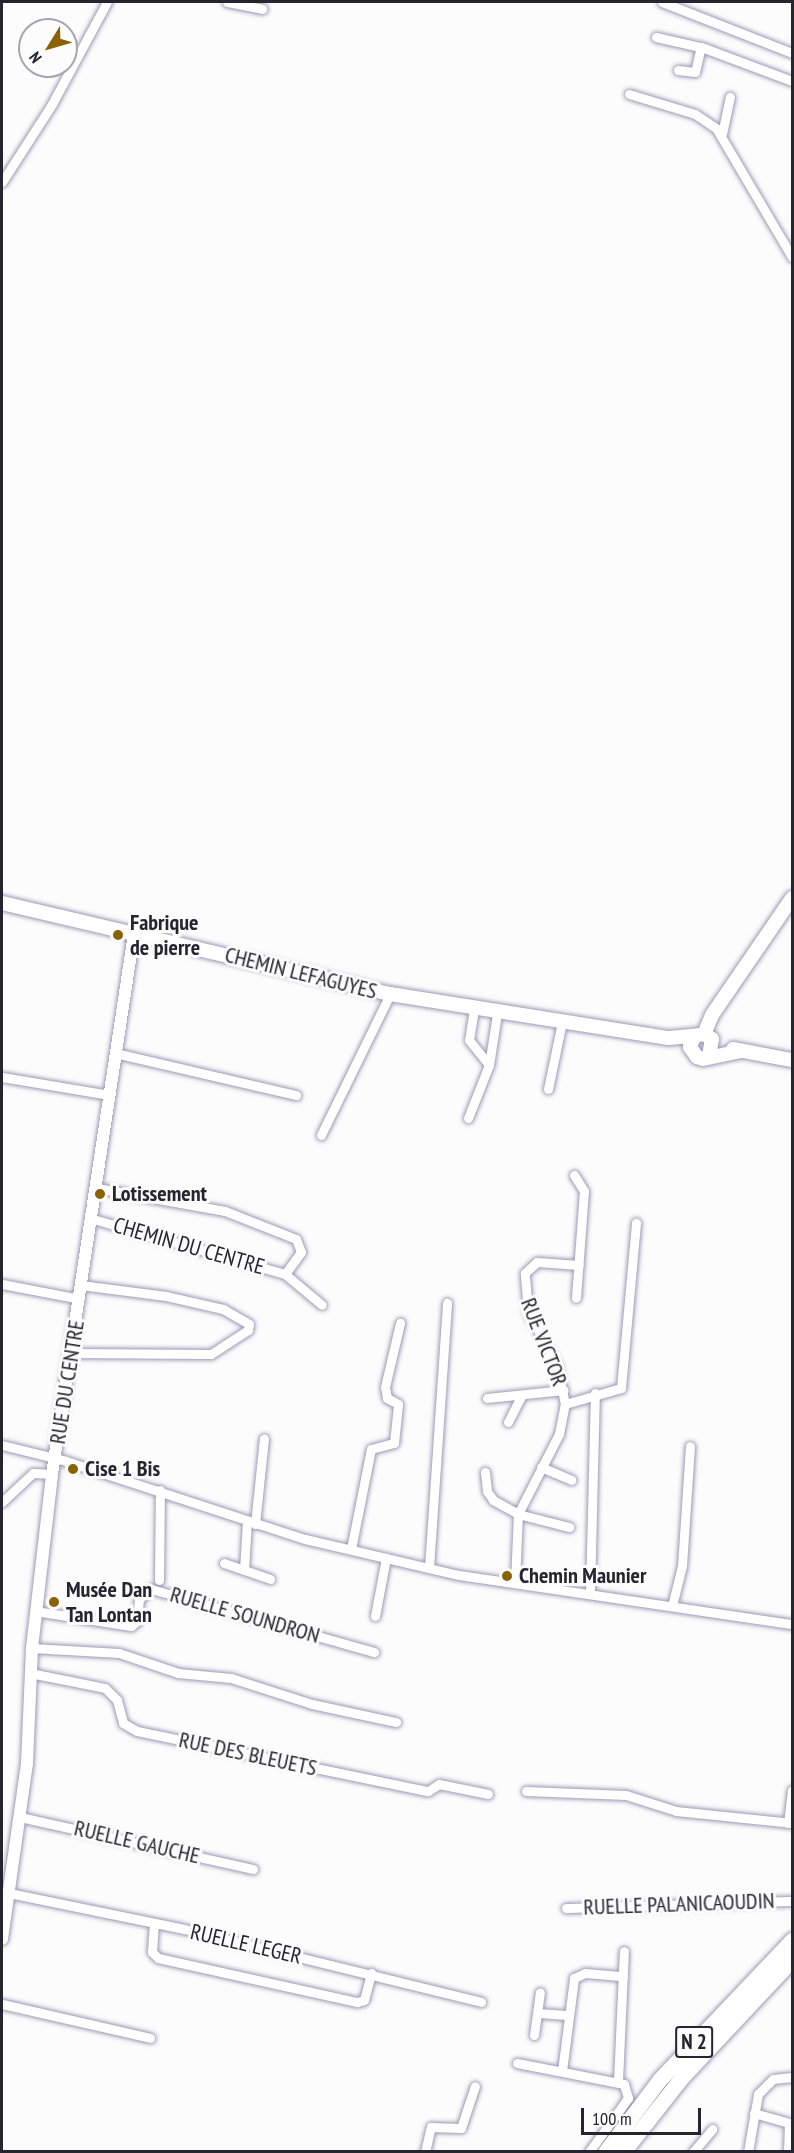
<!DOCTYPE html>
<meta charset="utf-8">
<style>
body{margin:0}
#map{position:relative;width:794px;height:2153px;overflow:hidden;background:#fcfcfc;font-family:"PT Sans Narrow",sans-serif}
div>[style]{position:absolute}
.roads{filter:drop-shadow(0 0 2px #9d9ab5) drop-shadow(0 0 2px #9d9ab5)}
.minor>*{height:9px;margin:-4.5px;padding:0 4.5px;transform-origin:4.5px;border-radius:4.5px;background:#fff}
.tertiary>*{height:12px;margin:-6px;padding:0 6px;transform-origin:6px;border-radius:6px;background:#fff}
.secondary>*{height:14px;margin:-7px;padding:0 7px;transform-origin:7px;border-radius:7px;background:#fff}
.trunk>*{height:15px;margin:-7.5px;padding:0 7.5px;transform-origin:7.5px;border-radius:7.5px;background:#fff}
.dots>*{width:16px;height:16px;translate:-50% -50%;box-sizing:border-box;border:3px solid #fcfcfc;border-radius:50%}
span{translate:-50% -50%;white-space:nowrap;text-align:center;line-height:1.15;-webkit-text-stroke:6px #fcfcfc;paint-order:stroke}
.shield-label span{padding:2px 4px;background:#fcfcfc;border:2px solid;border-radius:4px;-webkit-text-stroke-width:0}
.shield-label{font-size:21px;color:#26242f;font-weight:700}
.poi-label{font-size:22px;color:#26242f;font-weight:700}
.left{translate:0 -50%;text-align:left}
.street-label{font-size:22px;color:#26242f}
.frame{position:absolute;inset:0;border:3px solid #26242f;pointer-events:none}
.north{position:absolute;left:18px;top:18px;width:60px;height:60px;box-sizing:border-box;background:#fcfcfc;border:2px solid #a6a6aa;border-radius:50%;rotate:233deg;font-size:16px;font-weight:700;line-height:24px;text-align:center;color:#26242f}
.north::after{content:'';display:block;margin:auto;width:21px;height:27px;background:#8a6202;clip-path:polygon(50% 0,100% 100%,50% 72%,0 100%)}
.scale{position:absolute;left:581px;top:2108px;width:120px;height:27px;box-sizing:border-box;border:3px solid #26242f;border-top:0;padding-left:8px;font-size:18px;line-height:21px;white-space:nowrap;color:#26242f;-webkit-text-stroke:4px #fcfcfc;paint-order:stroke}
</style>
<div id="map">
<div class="roads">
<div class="minor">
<i style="left:227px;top:2px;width:36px;rotate:11deg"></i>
<i style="left:662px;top:2px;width:140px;rotate:21.4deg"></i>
<i style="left:656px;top:37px;width:49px;rotate:12.9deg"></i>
<i style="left:704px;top:48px;width:94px;rotate:20.6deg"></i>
<i style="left:678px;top:70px;width:17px;rotate:7deg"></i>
<i style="left:695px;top:72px;width:26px;rotate:-77deg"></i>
<i style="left:629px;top:94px;width:69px;rotate:16.9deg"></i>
<i style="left:695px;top:114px;width:25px;rotate:34deg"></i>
<i style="left:716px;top:128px;width:150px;rotate:59.5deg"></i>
<i style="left:722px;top:134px;width:38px;rotate:-78deg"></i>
<i style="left:2px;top:182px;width:93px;rotate:-57.3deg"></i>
<i style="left:52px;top:104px;width:116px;rotate:-61.7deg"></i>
<i style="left:474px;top:1009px;width:31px;rotate:99deg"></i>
<i style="left:469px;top:1040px;width:32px;rotate:51deg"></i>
<i style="left:115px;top:1053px;width:186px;rotate:13.1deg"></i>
<i style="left:2px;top:1077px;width:109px;rotate:9.5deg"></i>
<i style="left:548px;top:1089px;width:68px;rotate:-78.2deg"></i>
<i style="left:468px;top:1118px;width:57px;rotate:-68.4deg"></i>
<i style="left:489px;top:1065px;width:52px;rotate:-81.1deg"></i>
<i style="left:321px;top:1135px;width:157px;rotate:-63.9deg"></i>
<i style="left:574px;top:1175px;width:19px;rotate:58deg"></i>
<i style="left:584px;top:1191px;width:107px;rotate:94.3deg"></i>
<i style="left:97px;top:1188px;width:130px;rotate:10.2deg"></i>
<i style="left:225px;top:1211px;width:76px;rotate:21.5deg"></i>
<i style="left:296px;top:1239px;width:14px;rotate:69deg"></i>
<i style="left:301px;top:1252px;width:27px;rotate:126deg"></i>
<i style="left:93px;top:1219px;width:200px;rotate:16deg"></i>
<i style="left:285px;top:1274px;width:48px;rotate:40deg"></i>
<i style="left:2px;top:1284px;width:79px;rotate:10.9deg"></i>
<i style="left:71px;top:1353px;width:140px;rotate:0.4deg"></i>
<i style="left:211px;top:1354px;width:44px;rotate:-33deg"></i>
<i style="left:248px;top:1330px;width:6px;rotate:-81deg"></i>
<i style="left:249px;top:1324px;width:30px;rotate:-150deg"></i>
<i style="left:223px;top:1309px;width:58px;rotate:-167.2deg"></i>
<i style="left:166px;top:1296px;width:86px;rotate:-172.6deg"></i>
<i style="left:487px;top:1398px;width:77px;rotate:-5.9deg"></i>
<i style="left:565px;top:1404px;width:58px;rotate:-15.9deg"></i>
<i style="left:621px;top:1388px;width:166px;rotate:-84.8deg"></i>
<i style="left:508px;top:1422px;width:29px;rotate:-63deg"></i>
<i style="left:2px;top:1445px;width:66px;rotate:14deg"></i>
<i style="left:66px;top:1461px;width:251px;rotate:18.1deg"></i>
<i style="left:305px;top:1539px;width:158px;rotate:13.2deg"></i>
<i style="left:459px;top:1575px;width:337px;rotate:8.4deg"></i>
<i style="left:541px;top:1467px;width:33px;rotate:23deg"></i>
<i style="left:485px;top:1472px;width:19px;rotate:84deg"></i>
<i style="left:487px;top:1491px;width:11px;rotate:56deg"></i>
<i style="left:493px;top:1500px;width:29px;rotate:29deg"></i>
<i style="left:518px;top:1514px;width:53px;rotate:14.3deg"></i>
<i style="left:2px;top:1502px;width:42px;rotate:-43.1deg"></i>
<i style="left:33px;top:1473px;width:19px;rotate:3deg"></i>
<i style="left:255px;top:1524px;width:86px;rotate:-84deg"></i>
<i style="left:351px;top:1549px;width:102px;rotate:-78.7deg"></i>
<i style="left:371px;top:1449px;width:24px;rotate:-15deg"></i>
<i style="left:394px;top:1443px;width:39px;rotate:-84deg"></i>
<i style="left:398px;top:1404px;width:13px;rotate:-151deg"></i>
<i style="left:387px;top:1398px;width:11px;rotate:-100deg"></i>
<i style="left:385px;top:1387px;width:66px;rotate:-76.8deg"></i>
<i style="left:224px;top:1563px;width:49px;rotate:19.2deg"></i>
<i style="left:429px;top:1568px;width:266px;rotate:-86.1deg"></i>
<i style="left:244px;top:1570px;width:49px;rotate:-86.5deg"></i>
<i style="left:159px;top:1580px;width:90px;rotate:-89.4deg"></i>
<i style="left:515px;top:1582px;width:68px;rotate:-87.5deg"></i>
<i style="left:518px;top:1514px;width:90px;rotate:-62.9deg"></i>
<i style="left:559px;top:1434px;width:31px;rotate:-79deg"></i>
<i style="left:565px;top:1404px;width:39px;rotate:-102deg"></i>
<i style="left:557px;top:1366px;width:62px;rotate:-117.8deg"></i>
<i style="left:528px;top:1311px;width:38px;rotate:-95deg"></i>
<i style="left:525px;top:1273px;width:16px;rotate:-43deg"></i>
<i style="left:537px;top:1262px;width:42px;rotate:4.1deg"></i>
<i style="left:590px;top:1594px;width:201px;rotate:-88.6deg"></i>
<i style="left:672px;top:1606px;width:41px;rotate:-76deg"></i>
<i style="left:682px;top:1566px;width:120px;rotate:-86.2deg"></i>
<i style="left:35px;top:1611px;width:97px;rotate:8.9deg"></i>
<i style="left:131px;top:1626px;width:8px;rotate:-40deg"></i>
<i style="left:137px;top:1621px;width:22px;rotate:-85deg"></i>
<i style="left:139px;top:1599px;width:16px;rotate:-40deg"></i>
<i style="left:151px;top:1589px;width:232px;rotate:15.8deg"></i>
<i style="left:375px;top:1616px;width:59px;rotate:-79.3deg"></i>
<i style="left:32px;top:1648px;width:87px;rotate:3.3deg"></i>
<i style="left:119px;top:1653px;width:62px;rotate:18.7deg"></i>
<i style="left:178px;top:1673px;width:53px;rotate:5.4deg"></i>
<i style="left:231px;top:1678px;width:85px;rotate:17.8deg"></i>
<i style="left:312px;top:1704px;width:86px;rotate:12.1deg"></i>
<i style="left:30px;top:1673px;width:76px;rotate:11.3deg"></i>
<i style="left:105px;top:1688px;width:17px;rotate:45deg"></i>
<i style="left:117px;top:1700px;width:24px;rotate:75deg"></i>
<i style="left:123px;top:1723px;width:16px;rotate:30deg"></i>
<i style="left:137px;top:1731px;width:297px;rotate:11.7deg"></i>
<i style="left:428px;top:1791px;width:13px;rotate:-32deg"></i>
<i style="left:439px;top:1784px;width:50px;rotate:11.5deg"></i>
<i style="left:526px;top:1791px;width:100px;rotate:2.3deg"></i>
<i style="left:626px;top:1795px;width:52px;rotate:17.7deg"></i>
<i style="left:676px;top:1811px;width:117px;rotate:5.9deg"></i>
<i style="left:20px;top:1817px;width:239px;rotate:12.6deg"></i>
<i style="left:788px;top:1823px;width:33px;rotate:-83deg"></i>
<i style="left:9px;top:1893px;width:179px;rotate:11.6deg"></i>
<i style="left:184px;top:1929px;width:306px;rotate:13.8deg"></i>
<i style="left:566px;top:1908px;width:226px;rotate:-1.8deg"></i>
<i style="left:154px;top:1923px;width:29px;rotate:94deg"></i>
<i style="left:152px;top:1952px;width:8px;rotate:45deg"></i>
<i style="left:158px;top:1958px;width:204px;rotate:12.5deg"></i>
<i style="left:357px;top:2002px;width:7px;rotate:-16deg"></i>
<i style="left:364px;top:2000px;width:28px;rotate:-75deg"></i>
<i style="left:2px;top:2004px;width:152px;rotate:12.9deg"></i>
<i style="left:538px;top:2013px;width:29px;rotate:4deg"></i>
<i style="left:534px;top:2035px;width:43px;rotate:-82.1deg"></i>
<i style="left:517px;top:2063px;width:109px;rotate:11.1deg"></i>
<i style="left:624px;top:2084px;width:15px;rotate:74deg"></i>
<i style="left:628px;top:2098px;width:67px;rotate:125.8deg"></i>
<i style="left:562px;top:2071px;width:94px;rotate:-82.6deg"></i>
<i style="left:574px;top:1978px;width:12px;rotate:-24deg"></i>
<i style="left:585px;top:1973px;width:38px;rotate:5deg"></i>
<i style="left:618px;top:2081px;width:130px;rotate:-87.4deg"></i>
<i style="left:754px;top:2113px;width:36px;rotate:16deg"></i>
<i style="left:789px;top:2123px;width:29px;rotate:92deg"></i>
<i style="left:425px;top:2152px;width:26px;rotate:-77deg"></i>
<i style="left:431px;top:2127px;width:30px;rotate:2deg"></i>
<i style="left:461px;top:2128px;width:44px;rotate:-71.6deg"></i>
<i style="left:693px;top:2152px;width:30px;rotate:-50deg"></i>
<i style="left:748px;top:2152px;width:59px;rotate:-80.2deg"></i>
<i style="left:758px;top:2094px;width:21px;rotate:-45deg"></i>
<i style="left:773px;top:2079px;width:19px;rotate:-6deg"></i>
</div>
<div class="tertiary">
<i style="left:2px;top:1939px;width:178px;rotate:-81.9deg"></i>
<i style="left:27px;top:1763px;width:115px;rotate:-87.5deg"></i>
<i style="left:32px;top:1648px;width:175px;rotate:-83.4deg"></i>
<i style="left:52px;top:1474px;width:546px;rotate:-81.37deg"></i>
</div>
<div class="secondary">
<i style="left:2px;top:903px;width:399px;rotate:13.2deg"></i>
<i style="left:390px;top:994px;width:282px;rotate:9deg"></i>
<i style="left:669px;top:1038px;width:25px;rotate:-5deg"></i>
<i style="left:704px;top:1034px;width:21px;rotate:-67deg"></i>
<i style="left:712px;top:1015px;width:142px;rotate:-55.6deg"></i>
<i style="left:733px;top:1049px;width:60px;rotate:10.6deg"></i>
<i style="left:709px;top:1056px;width:17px;rotate:-80deg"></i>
<i style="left:712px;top:1039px;width:9px;rotate:-148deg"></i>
<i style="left:704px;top:1034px;width:10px;rotate:169deg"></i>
<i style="left:694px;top:1036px;width:12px;rotate:110deg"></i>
<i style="left:690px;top:1047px;width:12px;rotate:55deg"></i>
<i style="left:697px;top:1057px;width:6px;rotate:18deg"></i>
<i style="left:703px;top:1059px;width:39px;rotate:-12deg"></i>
</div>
<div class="trunk">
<i style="left:605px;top:2152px;width:91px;rotate:-53deg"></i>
<i style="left:660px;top:2079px;width:192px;rotate:-46.5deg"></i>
<i style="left:623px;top:2152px;width:95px;rotate:-51.8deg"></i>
<i style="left:682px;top:2077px;width:161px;rotate:-46.8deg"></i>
</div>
</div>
<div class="dots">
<i style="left:118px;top:935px;background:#8a6202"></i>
<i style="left:100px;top:1194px;background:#8a6202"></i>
<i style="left:73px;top:1469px;background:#8a6202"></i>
<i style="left:507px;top:1576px;background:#8a6202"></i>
<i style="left:54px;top:1602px;background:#8a6202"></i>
</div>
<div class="shield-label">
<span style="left:694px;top:2042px">N 2</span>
</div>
<div class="poi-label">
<span class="left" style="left:130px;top:935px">Fabrique<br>de pierre</span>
<span class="left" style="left:112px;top:1194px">Lotissement</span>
<span class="left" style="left:85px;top:1469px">Cise 1 Bis</span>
<span class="left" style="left:519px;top:1576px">Chemin Maunier</span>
<span class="left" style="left:66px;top:1602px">Musée Dan<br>Tan Lontan</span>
</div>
<div class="street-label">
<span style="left:301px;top:973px;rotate:14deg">CHEMIN LEFAGUYES</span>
<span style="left:189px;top:1246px;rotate:16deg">CHEMIN DU CENTRE</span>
<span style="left:544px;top:1342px;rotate:69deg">RUE VICTOR</span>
<span style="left:67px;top:1382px;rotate:-81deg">RUE DU CENTRE</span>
<span style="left:245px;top:1615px;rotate:16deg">RUELLE SOUNDRON</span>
<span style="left:248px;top:1754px;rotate:12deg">RUE DES BLEUETS</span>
<span style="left:137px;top:1842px;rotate:13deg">RUELLE GAUCHE</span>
<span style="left:679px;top:1904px;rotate:-2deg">RUELLE PALANICAOUDIN</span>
<span style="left:246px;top:1944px;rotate:13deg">RUELLE LEGER</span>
</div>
<div class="frame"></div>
<div class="north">N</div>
<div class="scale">100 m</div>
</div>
